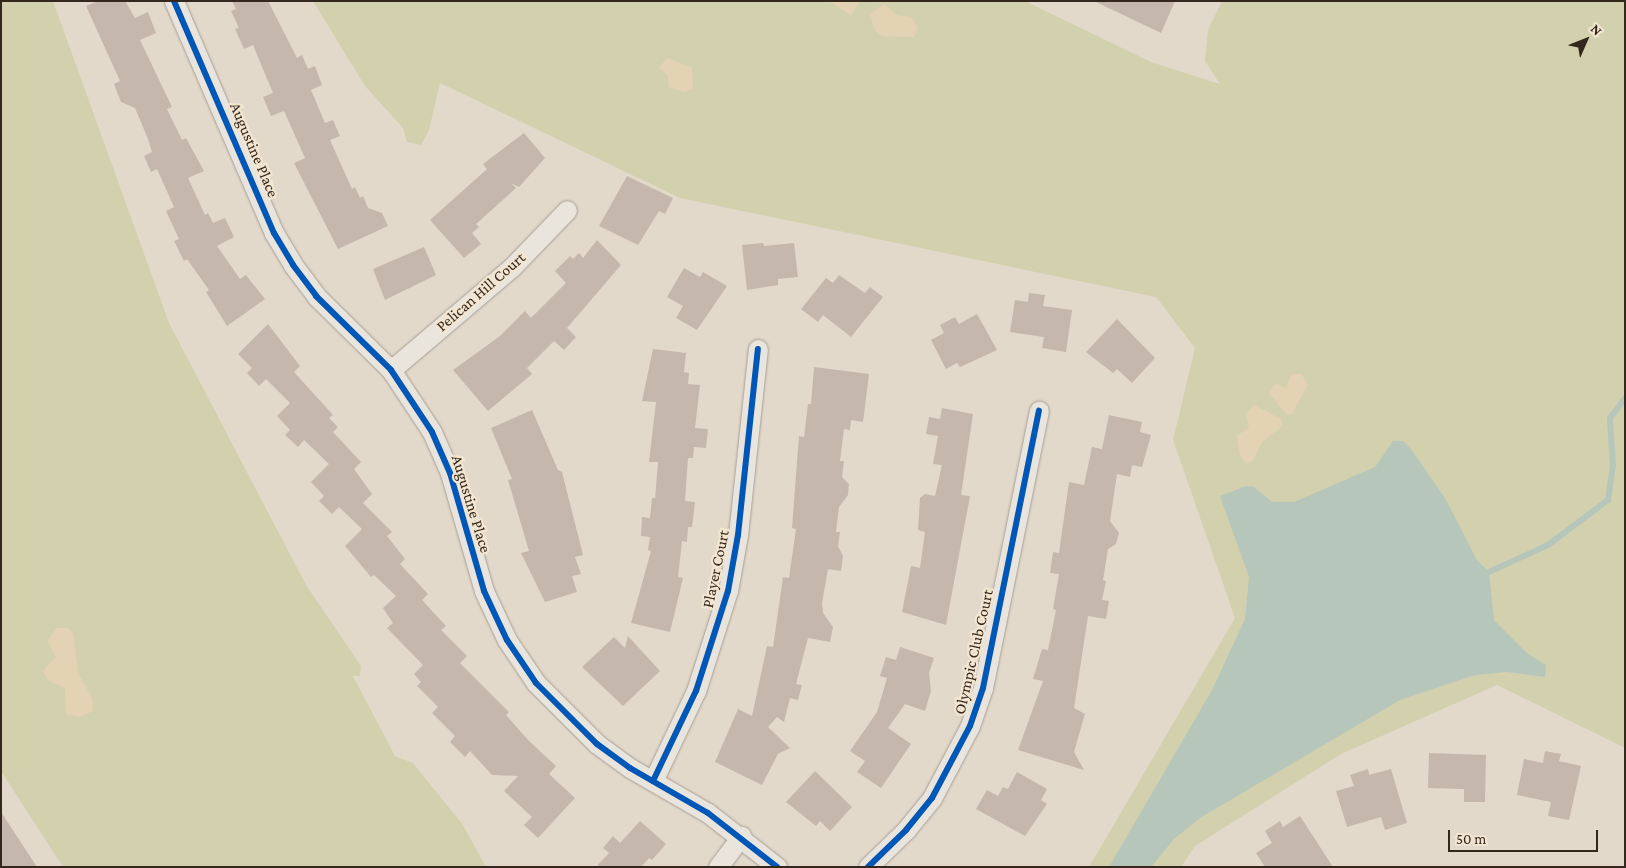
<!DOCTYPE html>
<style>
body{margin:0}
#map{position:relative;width:1626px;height:868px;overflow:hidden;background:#e2d9cb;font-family:"Crimson Pro",serif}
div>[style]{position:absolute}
.green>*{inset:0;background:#d3d0ae}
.sand>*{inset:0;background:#e4d3b3}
.water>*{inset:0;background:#b7c6bb}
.stream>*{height:6px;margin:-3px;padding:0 3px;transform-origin:3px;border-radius:3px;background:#b7c6bb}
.building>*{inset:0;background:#c5b7ac}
.roads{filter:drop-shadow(0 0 1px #a79e95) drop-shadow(0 0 1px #a79e95)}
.minor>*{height:19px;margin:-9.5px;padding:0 9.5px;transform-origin:9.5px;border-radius:9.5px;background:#eae5dc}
.cycleway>*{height:6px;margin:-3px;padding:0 3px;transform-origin:3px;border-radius:3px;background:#0057b8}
span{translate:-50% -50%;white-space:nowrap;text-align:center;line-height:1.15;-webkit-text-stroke:4.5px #f3e6d1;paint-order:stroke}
.street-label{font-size:16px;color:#34271e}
.frame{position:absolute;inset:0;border:2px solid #34271e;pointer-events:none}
.north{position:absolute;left:1561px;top:15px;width:50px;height:50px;-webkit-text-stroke:4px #f3e6d1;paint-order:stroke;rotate:46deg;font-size:14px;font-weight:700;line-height:20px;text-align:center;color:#34271e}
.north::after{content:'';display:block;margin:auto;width:18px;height:22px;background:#34271e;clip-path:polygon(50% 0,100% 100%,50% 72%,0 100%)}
.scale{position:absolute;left:1448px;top:830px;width:150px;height:22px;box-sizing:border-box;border:2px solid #34271e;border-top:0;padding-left:6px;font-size:15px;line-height:18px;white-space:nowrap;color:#34271e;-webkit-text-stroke:4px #f3e6d1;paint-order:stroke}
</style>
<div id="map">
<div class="green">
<i style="clip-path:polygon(1px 1px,53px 1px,169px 323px,306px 585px,361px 666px,360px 676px,353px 676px,395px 756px,413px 763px,463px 825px,486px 867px,63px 867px,1px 771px)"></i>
<i style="clip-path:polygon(313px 1px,1025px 1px,1151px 62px,1220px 84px,1205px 61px,1208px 30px,1222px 1px,1625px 1px,1625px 748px,1497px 685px,1341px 754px,1195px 846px,1181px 867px,1089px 867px,1235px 618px,1173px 440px,1195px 348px,1156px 297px,680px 198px,440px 83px,429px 130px,421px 145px,407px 142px,403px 128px,365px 86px)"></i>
</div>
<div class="sand">
<i style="clip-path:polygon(829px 1px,860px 1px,851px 15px)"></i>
<i style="clip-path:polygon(884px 4px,896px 15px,911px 17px,918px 27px,914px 37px,883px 36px,875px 31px,870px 14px)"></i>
<i style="clip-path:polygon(667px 58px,692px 68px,693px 89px,683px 92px,669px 87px,668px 75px,659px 68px)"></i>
<i style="clip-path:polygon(1292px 374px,1301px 374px,1308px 384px,1292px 414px,1287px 415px,1269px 393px,1275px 384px,1286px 388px)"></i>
<i style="clip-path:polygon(1254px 405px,1281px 419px,1282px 426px,1262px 442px,1253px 461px,1246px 463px,1240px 455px,1237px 436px,1249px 427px,1246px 414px)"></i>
<i style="clip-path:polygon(57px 628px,68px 628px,73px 633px,78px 673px,92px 698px,93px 711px,80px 717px,66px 714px,65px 688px,48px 680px,43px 671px,56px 657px,47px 641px)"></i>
</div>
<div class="water">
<i style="clip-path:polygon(1393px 441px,1403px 441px,1411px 449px,1445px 498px,1477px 560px,1489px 572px,1494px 620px,1527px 653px,1546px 665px,1545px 677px,1507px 672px,1475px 675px,1400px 700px,1200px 818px,1174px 839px,1152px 866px,1109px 867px,1212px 690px,1245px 619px,1249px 577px,1220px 496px,1246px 486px,1254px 487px,1272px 502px,1294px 502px,1375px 467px)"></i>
</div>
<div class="stream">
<i style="left:1489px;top:572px;width:65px;rotate:-24.6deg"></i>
<i style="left:1548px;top:545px;width:75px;rotate:-36.9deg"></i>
<i style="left:1608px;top:500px;width:34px;rotate:-82deg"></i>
<i style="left:1613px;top:466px;width:48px;rotate:-93.6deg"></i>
<i style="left:1610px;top:418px;width:25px;rotate:-53deg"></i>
</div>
<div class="building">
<i style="clip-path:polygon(98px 1px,125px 1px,135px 18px,148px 12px,156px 33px,140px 40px,172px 107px,167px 109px,182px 140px,186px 138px,204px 171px,188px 178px,205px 215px,208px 213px,213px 223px,225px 218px,234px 237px,217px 246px,240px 279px,246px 275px,265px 299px,227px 326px,206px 292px,209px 290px,187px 259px,184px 261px,174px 241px,179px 239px,166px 211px,174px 207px,157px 169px,151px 172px,144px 156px,152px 152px,148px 139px,135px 108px,121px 102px,114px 84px,120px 81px,86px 6px)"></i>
<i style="clip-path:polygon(232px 1px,268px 1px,297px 58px,302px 55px,308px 69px,315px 66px,322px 85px,311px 90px,325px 123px,333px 120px,340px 136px,330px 140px,352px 189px,355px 187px,360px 198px,363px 196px,368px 208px,382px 213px,388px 226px,338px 249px,294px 163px,305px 158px,284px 111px,271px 116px,263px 97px,273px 93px,253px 45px,244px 49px,235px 29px,239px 28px,231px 11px,236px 9px)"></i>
<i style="clip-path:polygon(1094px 1px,1175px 1px,1161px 33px)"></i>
<i style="clip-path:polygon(524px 133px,545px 158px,519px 187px,511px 183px,516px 188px,476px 224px,479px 227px,472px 233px,481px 244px,464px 258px,430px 220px,487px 169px,483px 164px)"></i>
<i style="clip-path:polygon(627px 176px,673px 198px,665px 214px,659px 211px,638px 245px,599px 226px)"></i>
<i style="clip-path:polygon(597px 240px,621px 265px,567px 328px,576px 337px,564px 350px,554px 341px,527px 368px,532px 374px,488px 411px,453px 370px,500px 336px,525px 311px,531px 318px,566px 283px,555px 271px,570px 256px,573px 259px,579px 253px,583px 258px)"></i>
<i style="clip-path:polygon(763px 243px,764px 246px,794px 243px,798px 277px,778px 279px,778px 285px,747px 290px,742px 245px)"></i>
<i style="clip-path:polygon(424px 247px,436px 275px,385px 300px,373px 269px)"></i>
<i style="clip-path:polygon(684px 268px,700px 277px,703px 272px,727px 286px,697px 330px,676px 318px,683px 306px,667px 297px)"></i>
<i style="clip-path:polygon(839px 275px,865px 293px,870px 287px,883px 297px,851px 337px,823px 315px,818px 322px,801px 309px,826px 278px,833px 283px)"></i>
<i style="clip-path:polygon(1029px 293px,1045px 295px,1043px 306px,1072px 310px,1066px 352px,1042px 348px,1044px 337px,1010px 332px,1015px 300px,1028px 302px)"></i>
<i style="clip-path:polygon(977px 314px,997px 350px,960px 367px,957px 363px,946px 369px,931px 340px,944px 333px,940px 325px,955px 317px,959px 324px)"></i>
<i style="clip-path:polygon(1117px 319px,1155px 358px,1132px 383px,1117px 369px,1113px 373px,1086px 352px)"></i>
<i style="clip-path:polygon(268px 324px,300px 366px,294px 372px,333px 415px,329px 418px,338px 427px,333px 432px,361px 462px,354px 469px,372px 494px,363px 503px,392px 532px,387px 536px,405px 559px,400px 564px,428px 594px,422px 600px,446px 626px,441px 630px,467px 656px,460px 663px,509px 712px,506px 715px,529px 741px,556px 766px,549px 774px,575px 798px,538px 838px,524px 825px,532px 817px,504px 791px,518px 776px,492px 775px,470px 751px,465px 757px,450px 742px,455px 736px,432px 713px,438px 707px,417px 686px,421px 682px,414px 674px,423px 665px,387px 628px,393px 623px,383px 608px,396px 596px,374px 575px,371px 577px,345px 546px,362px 529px,339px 507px,332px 514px,319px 501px,324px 496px,311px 482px,329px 464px,304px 440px,298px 447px,285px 435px,290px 430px,277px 416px,290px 403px,266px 379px,259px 386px,247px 373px,252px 368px,238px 354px)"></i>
<i style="clip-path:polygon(653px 349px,686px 353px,684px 372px,689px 373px,688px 384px,700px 385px,695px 428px,708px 429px,706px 448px,694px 447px,693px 458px,688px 458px,685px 501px,695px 502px,692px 527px,688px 527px,687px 542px,682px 541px,678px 577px,683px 578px,670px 632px,631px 623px,651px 551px,648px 550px,650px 537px,641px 536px,642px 517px,650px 518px,652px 498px,655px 498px,658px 462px,649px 462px,656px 402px,642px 401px)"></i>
<i style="clip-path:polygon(814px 367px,869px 374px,863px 422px,851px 420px,850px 430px,844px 429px,840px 461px,844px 461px,842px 477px,849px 484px,848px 495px,839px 507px,836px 532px,840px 532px,838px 546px,843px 556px,841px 571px,828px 569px,822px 603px,823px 613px,833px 627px,830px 642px,808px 638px,796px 684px,802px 685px,798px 700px,790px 698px,784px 722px,777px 717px,768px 727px,790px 748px,778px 754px,762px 785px,715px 762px,738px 709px,752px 716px,767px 646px,773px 647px,783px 577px,789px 578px,796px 529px,792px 528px,799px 436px,804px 437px,808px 404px,811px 404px)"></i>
<i style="clip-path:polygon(942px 408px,973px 414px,961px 495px,970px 496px,946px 625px,902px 612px,911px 566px,920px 568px,925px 532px,918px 530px,920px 498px,925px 494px,935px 496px,942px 465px,933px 464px,938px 436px,926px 434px,929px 417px,940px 419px)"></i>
<i style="clip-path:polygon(532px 410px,558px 470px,562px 472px,583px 555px,575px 557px,581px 574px,572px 576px,577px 592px,545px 602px,521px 553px,529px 551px,508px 480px,512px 479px,491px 428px)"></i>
<i style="clip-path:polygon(1109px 415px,1142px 422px,1140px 432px,1151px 435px,1142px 467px,1132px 465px,1130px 477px,1117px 474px,1110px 521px,1119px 533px,1116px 544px,1108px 549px,1103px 580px,1106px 581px,1102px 600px,1109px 601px,1106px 619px,1088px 616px,1074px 708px,1085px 714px,1074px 752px,1084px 770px,1018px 750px,1043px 681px,1033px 679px,1042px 649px,1048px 650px,1056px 610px,1053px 609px,1059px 574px,1050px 573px,1053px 552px,1059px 553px,1069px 482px,1084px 485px,1092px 447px,1102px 449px)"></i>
<i style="clip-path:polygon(628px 636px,660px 671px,623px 706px,582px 667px,614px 637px,625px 648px)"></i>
<i style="clip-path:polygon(900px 647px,934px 658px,929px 673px,931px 691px,925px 711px,905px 704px,888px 728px,911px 744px,881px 788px,857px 772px,865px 761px,850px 751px,877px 712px,887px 678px,880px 676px,886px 657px,896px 660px)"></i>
<i style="clip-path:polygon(1545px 751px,1561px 754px,1559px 761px,1581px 766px,1569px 820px,1548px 816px,1551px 802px,1517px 795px,1524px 759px,1543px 763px)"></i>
<i style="clip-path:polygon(1429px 753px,1486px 755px,1485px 802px,1464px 802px,1464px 789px,1428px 788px)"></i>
<i style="clip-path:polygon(1368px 769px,1369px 775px,1391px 769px,1407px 823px,1385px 830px,1381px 817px,1347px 827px,1336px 791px,1354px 786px,1350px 775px)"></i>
<i style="clip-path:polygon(815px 771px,852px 807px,830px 831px,820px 821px,816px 826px,786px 802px)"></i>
<i style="clip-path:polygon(1017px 772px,1047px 789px,1041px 800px,1047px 804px,1025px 836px,976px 809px,987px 790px,998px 796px,1003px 787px,1008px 789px)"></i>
<i style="clip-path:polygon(1px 812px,37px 867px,1px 867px)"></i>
<i style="clip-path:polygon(1300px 816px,1333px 867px,1265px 867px,1256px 853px,1272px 843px,1265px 831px,1280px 821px,1283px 827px)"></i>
<i style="clip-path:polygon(640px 821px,666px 844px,652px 860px,649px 858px,641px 867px,596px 867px,609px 853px,603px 848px,613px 836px,620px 843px)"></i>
</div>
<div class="roads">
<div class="minor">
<i style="left:174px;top:1px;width:253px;rotate:66.7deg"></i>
<i style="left:274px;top:233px;width:37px;rotate:59deg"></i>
<i style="left:293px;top:265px;width:39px;rotate:53deg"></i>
<i style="left:316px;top:296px;width:105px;rotate:44.6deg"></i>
<i style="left:391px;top:370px;width:74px;rotate:56.5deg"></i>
<i style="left:432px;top:432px;width:45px;rotate:66.3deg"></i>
<i style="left:450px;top:473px;width:123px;rotate:73.9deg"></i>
<i style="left:484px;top:591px;width:54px;rotate:64.9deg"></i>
<i style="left:507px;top:640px;width:52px;rotate:56deg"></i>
<i style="left:536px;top:683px;width:86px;rotate:45deg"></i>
<i style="left:597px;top:744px;width:41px;rotate:36deg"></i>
<i style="left:630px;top:768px;width:90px;rotate:30deg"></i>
<i style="left:708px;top:813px;width:88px;rotate:38deg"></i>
<i style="left:391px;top:370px;width:159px;rotate:-40.4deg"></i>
<i style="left:512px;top:267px;width:79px;rotate:-46deg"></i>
<i style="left:653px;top:781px;width:100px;rotate:-64.5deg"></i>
<i style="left:696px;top:691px;width:105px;rotate:-72.3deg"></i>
<i style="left:728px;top:591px;width:57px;rotate:-79.9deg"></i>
<i style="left:738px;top:535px;width:187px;rotate:-83.9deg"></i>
<i style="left:718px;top:867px;width:39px;rotate:-53deg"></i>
<i style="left:868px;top:867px;width:53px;rotate:-44.2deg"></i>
<i style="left:906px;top:830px;width:41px;rotate:-50.9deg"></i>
<i style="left:932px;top:798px;width:81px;rotate:-62.2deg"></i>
<i style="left:970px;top:726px;width:40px;rotate:-71.1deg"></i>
<i style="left:983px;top:688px;width:283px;rotate:-78.6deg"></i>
</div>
</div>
<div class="cycleway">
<i style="left:174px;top:1px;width:253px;rotate:66.7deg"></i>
<i style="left:274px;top:233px;width:37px;rotate:59deg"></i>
<i style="left:293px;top:265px;width:39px;rotate:53deg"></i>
<i style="left:316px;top:296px;width:105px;rotate:44.6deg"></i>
<i style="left:391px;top:370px;width:74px;rotate:56.5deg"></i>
<i style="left:432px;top:432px;width:45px;rotate:66.3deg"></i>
<i style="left:450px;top:473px;width:123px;rotate:73.9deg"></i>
<i style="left:484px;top:591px;width:54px;rotate:64.9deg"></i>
<i style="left:507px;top:640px;width:52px;rotate:56deg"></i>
<i style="left:536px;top:683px;width:86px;rotate:45deg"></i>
<i style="left:597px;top:744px;width:41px;rotate:36deg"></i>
<i style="left:630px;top:768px;width:90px;rotate:30deg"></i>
<i style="left:708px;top:813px;width:88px;rotate:38deg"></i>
<i style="left:653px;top:781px;width:100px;rotate:-64.5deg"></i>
<i style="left:696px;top:691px;width:105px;rotate:-72.3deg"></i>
<i style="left:728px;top:591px;width:57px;rotate:-79.9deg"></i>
<i style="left:738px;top:535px;width:187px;rotate:-83.9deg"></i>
<i style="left:868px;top:867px;width:53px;rotate:-44.2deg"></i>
<i style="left:906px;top:830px;width:41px;rotate:-50.9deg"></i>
<i style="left:932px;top:798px;width:81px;rotate:-62.2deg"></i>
<i style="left:970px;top:726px;width:40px;rotate:-71.1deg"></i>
<i style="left:983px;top:688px;width:283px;rotate:-78.6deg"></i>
</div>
<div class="street-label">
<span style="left:254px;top:150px;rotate:67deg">Augustine Place</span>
<span style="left:481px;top:292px;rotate:-41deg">Pelican Hill Court</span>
<span style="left:471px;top:504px;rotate:73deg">Augustine Place</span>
<span style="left:716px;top:569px;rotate:-78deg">Player Court</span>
<span style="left:974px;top:652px;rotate:-77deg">Olympic Club Court</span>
</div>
<div class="frame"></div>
<div class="north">N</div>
<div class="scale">50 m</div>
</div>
